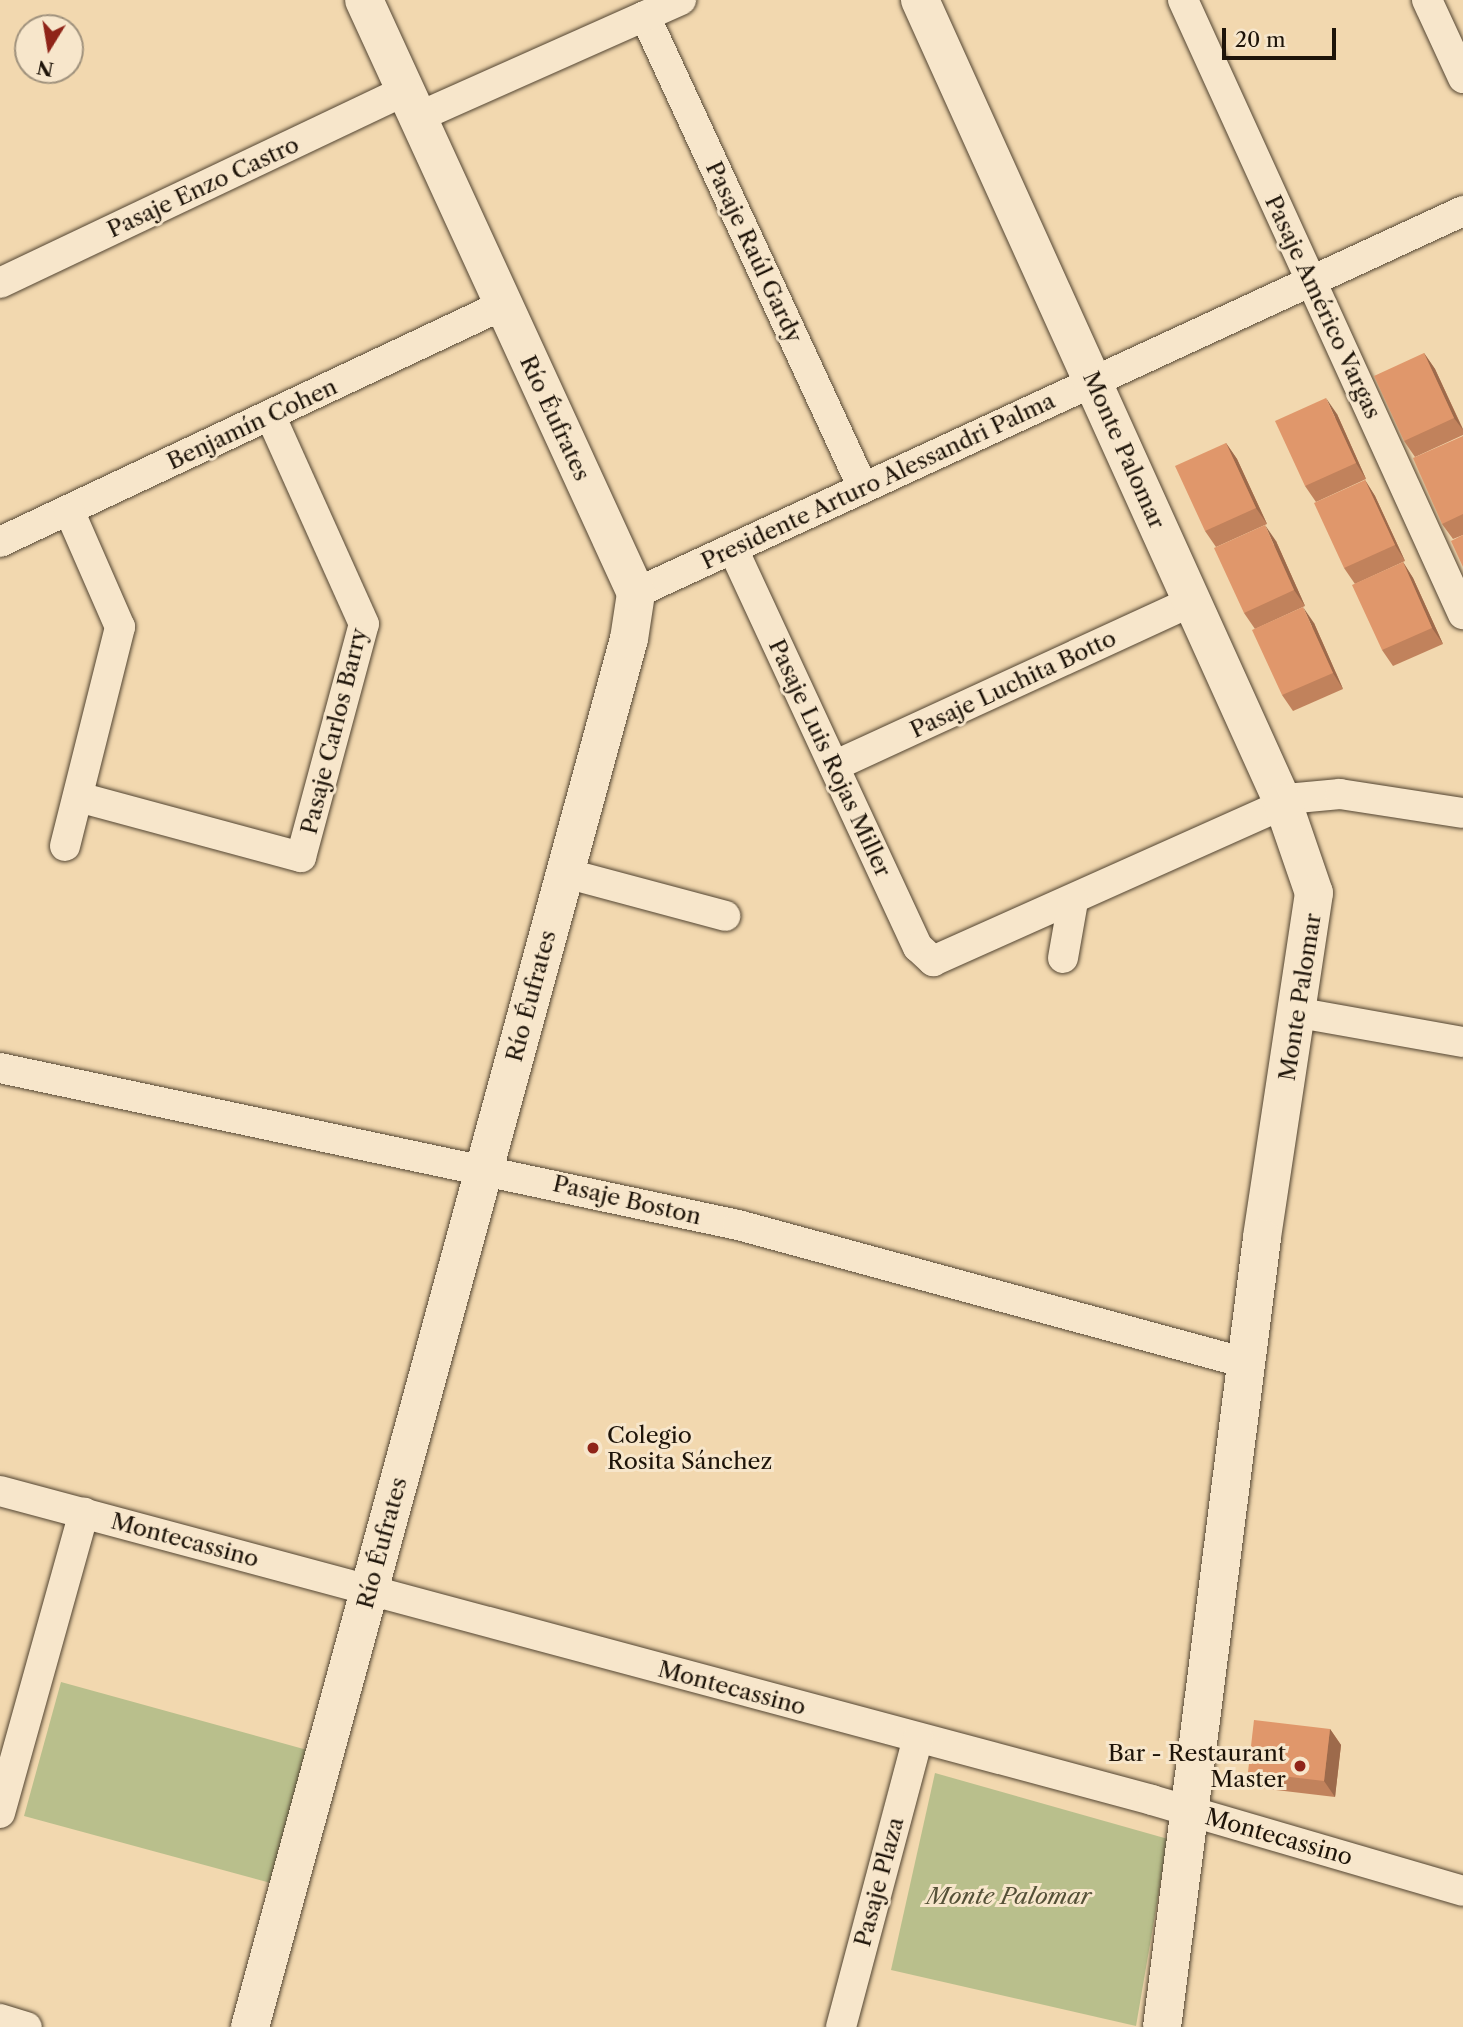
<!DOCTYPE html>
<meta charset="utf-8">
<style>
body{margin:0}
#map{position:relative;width:1463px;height:2027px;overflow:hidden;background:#f2d8af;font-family:"Libre Caslon Text",serif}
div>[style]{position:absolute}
.green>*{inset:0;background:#b9bf8c}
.roads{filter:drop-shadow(0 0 2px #534532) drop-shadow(0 0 2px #534532)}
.minor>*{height:30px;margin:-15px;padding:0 15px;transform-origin:15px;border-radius:15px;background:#f7e6cb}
.tertiary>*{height:38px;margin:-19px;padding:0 19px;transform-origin:19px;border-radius:19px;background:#f7e6cb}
.wall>*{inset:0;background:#c1825c}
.shaded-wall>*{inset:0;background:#9d6a4b}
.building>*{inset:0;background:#e0976b}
.dots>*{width:19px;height:19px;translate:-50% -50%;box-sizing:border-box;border:4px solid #f7e6cb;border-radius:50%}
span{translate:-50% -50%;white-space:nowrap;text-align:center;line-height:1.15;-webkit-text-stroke:6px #f7e6cb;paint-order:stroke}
.street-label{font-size:23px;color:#1e1409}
.poi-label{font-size:23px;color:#1e1409}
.left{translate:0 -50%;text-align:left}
.right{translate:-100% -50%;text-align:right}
.park-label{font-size:23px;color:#545037;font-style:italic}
.north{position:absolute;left:14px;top:14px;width:70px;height:70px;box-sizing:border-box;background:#f7e6cb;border:2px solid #a0927d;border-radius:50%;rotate:191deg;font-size:19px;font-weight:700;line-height:28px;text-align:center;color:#1e1409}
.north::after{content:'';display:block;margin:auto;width:24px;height:32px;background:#8f2418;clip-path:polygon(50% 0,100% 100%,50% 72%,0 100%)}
.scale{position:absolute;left:1222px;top:28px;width:114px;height:32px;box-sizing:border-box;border:4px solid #1e1409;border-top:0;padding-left:9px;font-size:21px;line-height:24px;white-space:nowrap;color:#1e1409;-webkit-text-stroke:5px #f7e6cb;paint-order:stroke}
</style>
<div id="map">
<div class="green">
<i style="clip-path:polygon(61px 1682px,318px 1753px,282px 1886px,24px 1816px)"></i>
<i style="clip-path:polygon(935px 1773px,1168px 1839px,1136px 2026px,891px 1970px)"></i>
</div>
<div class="roads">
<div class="minor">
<i style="left:1183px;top:0;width:675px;rotate:65.49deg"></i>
<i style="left:1427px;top:0;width:86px;rotate:65.2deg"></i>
<i style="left:645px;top:16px;width:520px;rotate:65.21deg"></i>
<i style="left:418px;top:117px;width:288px;rotate:-24deg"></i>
<i style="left:0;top:283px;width:448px;rotate:-25.4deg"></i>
<i style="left:0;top:542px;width:556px;rotate:-25.23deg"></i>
<i style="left:733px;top:549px;width:439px;rotate:65.1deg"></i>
<i style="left:918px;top:947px;width:21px;rotate:43deg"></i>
<i style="left:933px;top:961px;width:399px;rotate:-24.1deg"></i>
<i style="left:1297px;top:798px;width:43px;rotate:-5.3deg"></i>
<i style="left:1340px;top:794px;width:124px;rotate:8.8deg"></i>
<i style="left:636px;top:593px;width:911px;rotate:-24.79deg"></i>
<i style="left:834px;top:766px;width:394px;rotate:-24.7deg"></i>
<i style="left:78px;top:797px;width:231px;rotate:15.1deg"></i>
<i style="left:301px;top:857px;width:241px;rotate:-74.9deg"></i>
<i style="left:364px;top:624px;width:229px;rotate:-114.2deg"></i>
<i style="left:65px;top:846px;width:226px;rotate:-75.9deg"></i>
<i style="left:120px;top:627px;width:128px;rotate:-113.6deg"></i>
<i style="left:565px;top:873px;width:166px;rotate:15deg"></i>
<i style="left:1063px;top:958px;width:58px;rotate:-80deg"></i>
<i style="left:1300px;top:1013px;width:166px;rotate:10.1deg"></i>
<i style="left:0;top:1068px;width:755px;rotate:12.01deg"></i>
<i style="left:738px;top:1225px;width:526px;rotate:15.2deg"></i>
<i style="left:0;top:1491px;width:1193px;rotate:15.01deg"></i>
<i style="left:1152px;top:1800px;width:324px;rotate:16.3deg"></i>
<i style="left:0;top:1813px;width:312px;rotate:-74.4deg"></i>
<i style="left:0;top:2019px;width:28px;rotate:17deg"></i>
<i style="left:841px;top:2027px;width:299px;rotate:-75.1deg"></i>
</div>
<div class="tertiary">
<i style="left:920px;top:0;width:881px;rotate:65.67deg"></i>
<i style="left:1283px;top:803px;width:95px;rotate:71deg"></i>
<i style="left:1314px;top:893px;width:349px;rotate:98.6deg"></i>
<i style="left:1262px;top:1238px;width:795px;rotate:97.22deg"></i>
<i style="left:250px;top:2027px;width:1439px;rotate:-74.73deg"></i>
<i style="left:629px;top:639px;width:47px;rotate:-81.3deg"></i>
<i style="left:636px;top:593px;width:652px;rotate:-114.64deg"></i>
</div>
</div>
<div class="wall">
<i style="clip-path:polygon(1424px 353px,1435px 369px,1463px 429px,1463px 435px,1415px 457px,1404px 441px)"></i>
<i style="clip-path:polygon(1337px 414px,1366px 479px,1316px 502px,1305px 486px)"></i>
<i style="clip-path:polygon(1463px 436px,1463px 535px,1453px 539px,1442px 524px)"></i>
<i style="clip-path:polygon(1226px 443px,1237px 459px,1267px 524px,1216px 547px,1205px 531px)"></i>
<i style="clip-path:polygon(1365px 480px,1375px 496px,1405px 561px,1355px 584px,1344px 568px)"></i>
<i style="clip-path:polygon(1276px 541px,1305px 606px,1255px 629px,1244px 613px)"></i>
<i style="clip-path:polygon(1403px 562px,1413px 578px,1443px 644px,1393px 666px,1382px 650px)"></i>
<i style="clip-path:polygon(1314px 623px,1343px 689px,1293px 711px,1282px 695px)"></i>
<i style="clip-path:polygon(1330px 1729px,1341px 1745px,1335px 1797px,1259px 1788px,1248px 1772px)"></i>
</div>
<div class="shaded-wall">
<i style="clip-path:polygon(1424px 353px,1435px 369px,1463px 430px,1454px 418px)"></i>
<i style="clip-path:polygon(1326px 398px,1337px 414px,1366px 479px,1356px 463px)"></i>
<i style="clip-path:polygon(1226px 443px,1237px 459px,1267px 524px,1256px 508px)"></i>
<i style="clip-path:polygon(1365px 480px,1375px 496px,1405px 561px,1395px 545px)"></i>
<i style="clip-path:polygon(1265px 525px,1276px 541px,1305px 606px,1294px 590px)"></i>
<i style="clip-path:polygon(1403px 562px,1413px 578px,1443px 644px,1432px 628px)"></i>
<i style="clip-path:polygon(1303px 607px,1314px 623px,1343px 689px,1333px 673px)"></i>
<i style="clip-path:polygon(1330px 1729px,1341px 1745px,1335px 1797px,1324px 1781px)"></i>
</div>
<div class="building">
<i style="clip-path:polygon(1424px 353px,1454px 418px,1404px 441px,1374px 376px)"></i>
<i style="clip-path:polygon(1326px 398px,1356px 463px,1305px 486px,1275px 421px)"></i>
<i style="clip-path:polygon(1463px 436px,1463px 514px,1442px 524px,1413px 458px)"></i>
<i style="clip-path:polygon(1226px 443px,1256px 508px,1205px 531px,1175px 466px)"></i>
<i style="clip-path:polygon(1365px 480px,1395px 545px,1344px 568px,1314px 503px)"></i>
<i style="clip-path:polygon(1265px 525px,1294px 590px,1244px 613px,1214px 548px)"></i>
<i style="clip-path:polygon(1463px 535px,1463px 567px,1451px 541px)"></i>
<i style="clip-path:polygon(1403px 562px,1432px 628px,1382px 650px,1352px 585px)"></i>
<i style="clip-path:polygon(1303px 607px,1333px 673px,1282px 695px,1252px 630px)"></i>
<i style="clip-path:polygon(1254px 1720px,1330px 1729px,1324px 1781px,1248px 1772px)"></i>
</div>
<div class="dots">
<i style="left:593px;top:1448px;background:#8f2418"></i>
<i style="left:1300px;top:1766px;background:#8f2418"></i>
</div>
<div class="street-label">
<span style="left:203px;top:187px;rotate:-25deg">Pasaje Enzo Castro</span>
<span style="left:754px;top:252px;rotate:65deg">Pasaje Raúl Gardy</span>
<span style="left:1323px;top:307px;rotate:65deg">Pasaje Américo Vargas</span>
<span style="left:555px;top:418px;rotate:65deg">Río Éufrates</span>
<span style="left:252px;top:424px;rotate:-25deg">Benjamín Cohen</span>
<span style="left:1124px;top:450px;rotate:66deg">Monte Palomar</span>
<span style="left:878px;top:481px;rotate:-25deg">Presidente Arturo Alessandri Palma</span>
<span style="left:1013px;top:684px;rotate:-25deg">Pasaje Luchita Botto</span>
<span style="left:334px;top:731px;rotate:-76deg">Pasaje Carlos Barry</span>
<span style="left:830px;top:758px;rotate:65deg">Pasaje Luis Rojas Miller</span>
<span style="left:531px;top:996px;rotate:-75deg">Río Éufrates</span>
<span style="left:1300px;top:997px;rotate:-81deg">Monte Palomar</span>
<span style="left:627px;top:1200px;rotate:13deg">Pasaje Boston</span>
<span style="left:185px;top:1540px;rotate:15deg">Montecassino</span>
<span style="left:382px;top:1543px;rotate:-75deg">Río Éufrates</span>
<span style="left:732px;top:1688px;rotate:15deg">Montecassino</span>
<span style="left:1279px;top:1837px;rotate:16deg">Montecassino</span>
<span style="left:879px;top:1882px;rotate:-75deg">Pasaje Plaza</span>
</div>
<div class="poi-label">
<span class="left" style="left:607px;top:1448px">Colegio<br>Rosita Sánchez</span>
<span class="right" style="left:1286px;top:1766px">Bar - Restaurant<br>Master</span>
</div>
<div class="park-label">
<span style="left:1009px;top:1896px">Monte Palomar</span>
</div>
<div class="north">N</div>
<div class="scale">20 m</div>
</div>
